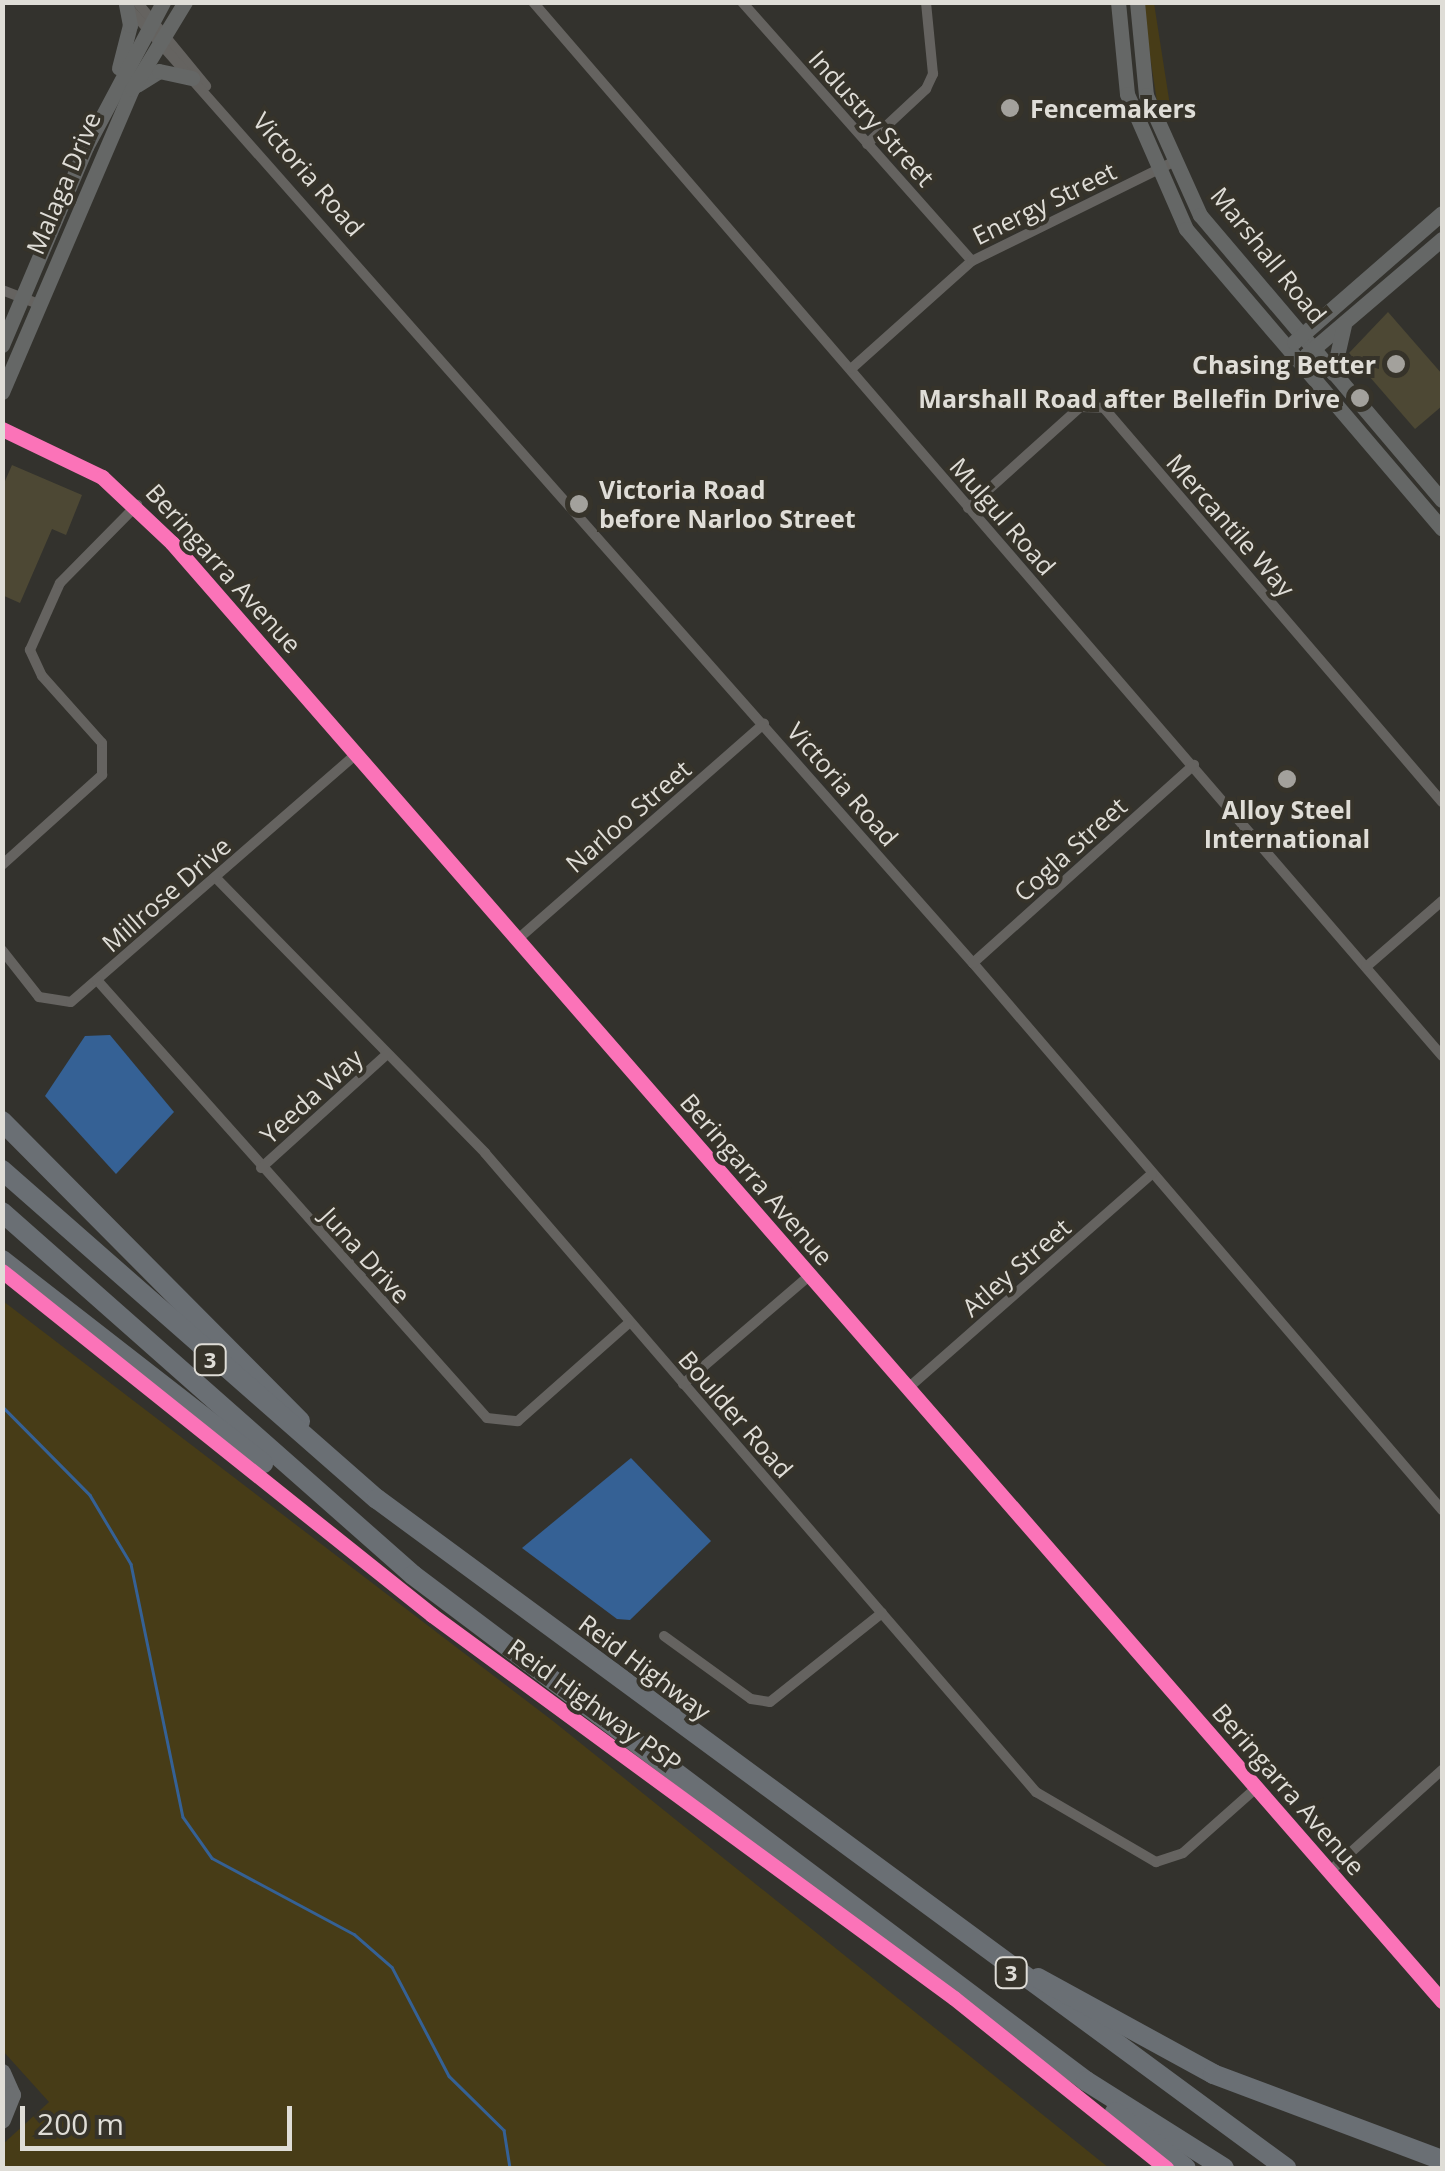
<!DOCTYPE html>
<style>
body{margin:0}
#map{position:relative;width:1445px;height:2171px;overflow:hidden;background:#33322d;font-family:"Open Sans",sans-serif}
div>[style]{position:absolute}
.green>*{inset:0;background:#473c17}
.water>*{inset:0;background:#356195}
.stream>*{height:2.5px;margin:-1.25px;padding:0 1.25px;transform-origin:1.25px;border-radius:1.25px;background:#356195}
.building>*{inset:0;background:#4d4834}
.minor>*{height:10px;margin:-5px;padding:0 5px;transform-origin:5px;border-radius:5px;background:#656360}
.secondary>*{height:15px;margin:-7.5px;padding:0 7.5px;transform-origin:7.5px;border-radius:7.5px;background:#656766}
.primary>*{height:18px;margin:-9px;padding:0 9px;transform-origin:9px;border-radius:9px;background:#6c6f71}
.motorway>*{height:20px;margin:-10px;padding:0 10px;transform-origin:10px;border-radius:10px;background:#6a6f74}
.cycleway>*{height:15px;margin:-7.5px;padding:0 7.5px;transform-origin:7.5px;border-radius:7.5px;background:#fb73b8}
.dots>*{width:28px;height:28px;translate:-50% -50%;box-sizing:border-box;border:5px solid #36332a;border-radius:50%}
span{translate:-50% -50%;white-space:nowrap;text-align:center;line-height:1.15;-webkit-text-stroke:8px #36332a;paint-order:stroke}
.shield-label span{padding:2px 8px;background:#36332a;border:2px solid;border-radius:8px;-webkit-text-stroke-width:0}
.shield-label{font-size:22px;color:#dfddd7;font-weight:700}
.poi-label{font-size:25px;color:#dfddd7;font-weight:700}
.left{translate:0 -50%;text-align:left}
.right{translate:-100% -50%;text-align:right}
.street-label{font-size:25px;color:#dfddd7}
.frame{position:absolute;inset:0;border:5px solid #dfddd7;pointer-events:none}
.scale{position:absolute;left:20px;top:2106px;width:272px;height:45px;box-sizing:border-box;border:5px solid #dfddd7;border-top:0;padding-left:12px;font-size:30px;line-height:35px;white-space:nowrap;color:#dfddd7;-webkit-text-stroke:8px #36332a;paint-order:stroke}
</style>
<div id="map">
<div class="green">
<i style="clip-path:polygon(1142px 3px,1154px 3px,1171px 112px,1159px 115px)"></i>
<i style="clip-path:polygon(3px 1301px,553px 1721px,1109px 2168px,3px 2168px,3px 2144px,49px 2102px,3px 2051px)"></i>
</div>
<div class="water">
<i style="clip-path:polygon(110px 1035px,174px 1112px,116px 1174px,45px 1096px,85px 1036px)"></i>
<i style="clip-path:polygon(631px 1458px,711px 1541px,630px 1620px,617px 1619px,522px 1548px)"></i>
</div>
<div class="stream">
<i style="left:2px;top:1406px;width:125px;rotate:45.3deg"></i>
<i style="left:90px;top:1495px;width:80px;rotate:59.3deg"></i>
<i style="left:131px;top:1564px;width:258px;rotate:78.4deg"></i>
<i style="left:183px;top:1817px;width:50px;rotate:54.7deg"></i>
<i style="left:212px;top:1858px;width:161px;rotate:28.2deg"></i>
<i style="left:354px;top:1934px;width:50px;rotate:41deg"></i>
<i style="left:392px;top:1967px;width:123px;rotate:62.4deg"></i>
<i style="left:449px;top:2076px;width:77px;rotate:44.5deg"></i>
<i style="left:504px;top:2130px;width:38px;rotate:81deg"></i>
</div>
<div class="building">
<i style="clip-path:polygon(1388px 312px,1442px 374px,1442px 406px,1415px 429px,1349px 353px)"></i>
<i style="clip-path:polygon(12px 465px,82px 495px,66px 535px,52px 529px,20px 603px,2px 595px,2px 488px)"></i>
</div>
<div class="minor">
<i style="left:137px;top:2px;width:109px;rotate:50.6deg"></i>
<i style="left:533px;top:2px;width:1392px;rotate:49.22deg"></i>
<i style="left:742px;top:2px;width:346px;rotate:48.4deg"></i>
<i style="left:128px;top:7px;width:1276px;rotate:48.53deg"></i>
<i style="left:973px;top:963px;width:721px;rotate:49.39deg"></i>
<i style="left:867px;top:144px;width:81px;rotate:-43deg"></i>
<i style="left:926px;top:89px;width:17px;rotate:-65deg"></i>
<i style="left:933px;top:74px;width:72px;rotate:-95.6deg"></i>
<i style="left:2px;top:290px;width:39px;rotate:21deg"></i>
<i style="left:851px;top:369px;width:162px;rotate:-41.8deg"></i>
<i style="left:972px;top:261px;width:222px;rotate:-26.2deg"></i>
<i style="left:2px;top:429px;width:111px;rotate:25.6deg"></i>
<i style="left:102px;top:477px;width:96px;rotate:43.3deg"></i>
<i style="left:172px;top:543px;width:1934px;rotate:48.94deg"></i>
<i style="left:968px;top:508px;width:151px;rotate:-42deg"></i>
<i style="left:1080px;top:407px;width:24px;rotate:2deg"></i>
<i style="left:1104px;top:408px;width:519px;rotate:49.37deg"></i>
<i style="left:2px;top:865px;width:135px;rotate:-42deg"></i>
<i style="left:102px;top:775px;width:32px;rotate:-90deg"></i>
<i style="left:102px;top:743px;width:90px;rotate:-131.8deg"></i>
<i style="left:42px;top:676px;width:29px;rotate:-115deg"></i>
<i style="left:30px;top:650px;width:73px;rotate:-65.9deg"></i>
<i style="left:60px;top:583px;width:110px;rotate:-45.4deg"></i>
<i style="left:216px;top:878px;width:385px;rotate:45.6deg"></i>
<i style="left:485px;top:1153px;width:844px;rotate:49.23deg"></i>
<i style="left:1036px;top:1792px;width:139px;rotate:30.3deg"></i>
<i style="left:1156px;top:1862px;width:28px;rotate:-18deg"></i>
<i style="left:1183px;top:1853px;width:96px;rotate:-41.6deg"></i>
<i style="left:518px;top:939px;width:327px;rotate:-41.2deg"></i>
<i style="left:2px;top:950px;width:60px;rotate:51.8deg"></i>
<i style="left:39px;top:997px;width:32px;rotate:9deg"></i>
<i style="left:71px;top:1002px;width:379px;rotate:-41deg"></i>
<i style="left:973px;top:963px;width:297px;rotate:-41.9deg"></i>
<i style="left:1366px;top:967px;width:101px;rotate:-41deg"></i>
<i style="left:97px;top:980px;width:586px;rotate:48.32deg"></i>
<i style="left:487px;top:1418px;width:31px;rotate:6deg"></i>
<i style="left:518px;top:1421px;width:149px;rotate:-41.5deg"></i>
<i style="left:261px;top:1168px;width:170px;rotate:-42.1deg"></i>
<i style="left:683px;top:1384px;width:165px;rotate:-40.6deg"></i>
<i style="left:907px;top:1389px;width:326px;rotate:-41.3deg"></i>
<i style="left:664px;top:1636px;width:107px;rotate:35.9deg"></i>
<i style="left:751px;top:1699px;width:19px;rotate:9deg"></i>
<i style="left:770px;top:1702px;width:143px;rotate:-38.5deg"></i>
<i style="left:1329px;top:1872px;width:152px;rotate:-42.1deg"></i>
</div>
<div class="secondary">
<i style="left:1118px;top:2px;width:92px;rotate:84.4deg"></i>
<i style="left:1127px;top:94px;width:147px;rotate:66.4deg"></i>
<i style="left:1186px;top:229px;width:394px;rotate:49.5deg"></i>
<i style="left:1137px;top:2px;width:93px;rotate:84.5deg"></i>
<i style="left:1146px;top:95px;width:132px;rotate:65.8deg"></i>
<i style="left:1200px;top:215px;width:374px;rotate:49.7deg"></i>
<i style="left:119px;top:68px;width:44px;rotate:-75.7deg"></i>
<i style="left:130px;top:25px;width:21px;rotate:-101deg"></i>
<i style="left:137px;top:85px;width:26px;rotate:-32deg"></i>
<i style="left:159px;top:71px;width:34px;rotate:12deg"></i>
<i style="left:1294px;top:342px;width:196px;rotate:-41.1deg"></i>
<i style="left:2px;top:345px;width:215px;rotate:-67deg"></i>
<i style="left:86px;top:147px;width:164px;rotate:-62deg"></i>
<i style="left:1306px;top:355px;width:179px;rotate:-40.5deg"></i>
<i style="left:1333px;top:373px;width:49px;rotate:-77.1deg"></i>
<i style="left:2px;top:392px;width:330px;rotate:-66.8deg"></i>
<i style="left:132px;top:89px;width:102px;rotate:-58.7deg"></i>
</div>
<div class="primary">
<i style="left:2px;top:2073px;width:24px;rotate:66deg"></i>
<i style="left:12px;top:2095px;width:27px;rotate:112deg"></i>
</div>
<div class="motorway">
<i style="left:2px;top:1121px;width:423px;rotate:45.2deg"></i>
<i style="left:2px;top:1170px;width:499px;rotate:41.3deg"></i>
<i style="left:377px;top:1499px;width:1129px;rotate:36.35deg"></i>
<i style="left:2px;top:1212px;width:548px;rotate:41.45deg"></i>
<i style="left:413px;top:1575px;width:842px;rotate:36.94deg"></i>
<i style="left:1086px;top:2081px;width:163px;rotate:32.2deg"></i>
<i style="left:2px;top:1260px;width:331px;rotate:37.9deg"></i>
<i style="left:1038px;top:1978px;width:200px;rotate:28.7deg"></i>
<i style="left:1213px;top:2074px;width:245px;rotate:20.6deg"></i>
<i style="left:1115px;top:2112px;width:90px;rotate:38.3deg"></i>
</div>
<div class="cycleway">
<i style="left:2px;top:429px;width:111px;rotate:25.6deg"></i>
<i style="left:102px;top:477px;width:96px;rotate:43.3deg"></i>
<i style="left:172px;top:543px;width:1934px;rotate:48.94deg"></i>
<i style="left:2px;top:1271px;width:551px;rotate:38.66deg"></i>
<i style="left:432px;top:1615px;width:647px;rotate:36.27deg"></i>
<i style="left:954px;top:1998px;width:272px;rotate:38.7deg"></i>
</div>
<div class="dots">
<i style="left:1010px;top:108px;background:#a3a19c"></i>
<i style="left:1396px;top:364px;background:#a3a19c"></i>
<i style="left:1360px;top:398px;background:#a3a19c"></i>
<i style="left:579px;top:504px;background:#a3a19c"></i>
<i style="left:1287px;top:779px;background:#a3a19c"></i>
</div>
<div class="shield-label">
<span style="left:210px;top:1360px">3</span>
<span style="left:1011px;top:1973px">3</span>
</div>
<div class="poi-label">
<span class="left" style="left:1030px;top:108px">Fencemakers</span>
<span class="right" style="left:1376px;top:364px">Chasing Better</span>
<span class="right" style="left:1340px;top:398px">Marshall Road after Bellefin Drive</span>
<span class="left" style="left:599px;top:504px">Victoria Road<br>before Narloo Street</span>
<span style="left:1287px;top:824px">Alloy Steel<br>International</span>
</div>
<div class="street-label">
<span style="left:872px;top:118px;rotate:48deg">Industry Street</span>
<span style="left:309px;top:174px;rotate:49deg">Victoria Road</span>
<span style="left:63px;top:183px;rotate:-67deg">Malaga Drive</span>
<span style="left:1044px;top:203px;rotate:-26deg">Energy Street</span>
<span style="left:1269px;top:255px;rotate:51deg">Marshall Road</span>
<span style="left:1003px;top:516px;rotate:49deg">Mulgul Road</span>
<span style="left:1231px;top:525px;rotate:49deg">Mercantile Way</span>
<span style="left:224px;top:568px;rotate:48deg">Beringarra Avenue</span>
<span style="left:843px;top:784px;rotate:49deg">Victoria Road</span>
<span style="left:628px;top:816px;rotate:-41deg">Narloo Street</span>
<span style="left:1070px;top:849px;rotate:-42deg">Cogla Street</span>
<span style="left:166px;top:894px;rotate:-41deg">Millrose Drive</span>
<span style="left:311px;top:1096px;rotate:-42deg">Yeeda Way</span>
<span style="left:757px;top:1179px;rotate:49deg">Beringarra Avenue</span>
<span style="left:366px;top:1255px;rotate:48deg">Juna Drive</span>
<span style="left:1016px;top:1267px;rotate:-41deg">Atley Street</span>
<span style="left:736px;top:1414px;rotate:49deg">Boulder Road</span>
<span style="left:645px;top:1667px;rotate:37deg">Reid Highway</span>
<span style="left:595px;top:1705px;rotate:36deg">Reid Highway PSP</span>
<span style="left:1289px;top:1789px;rotate:49deg">Beringarra Avenue</span>
</div>
<div class="frame"></div>
<div class="scale">200 m</div>
</div>
